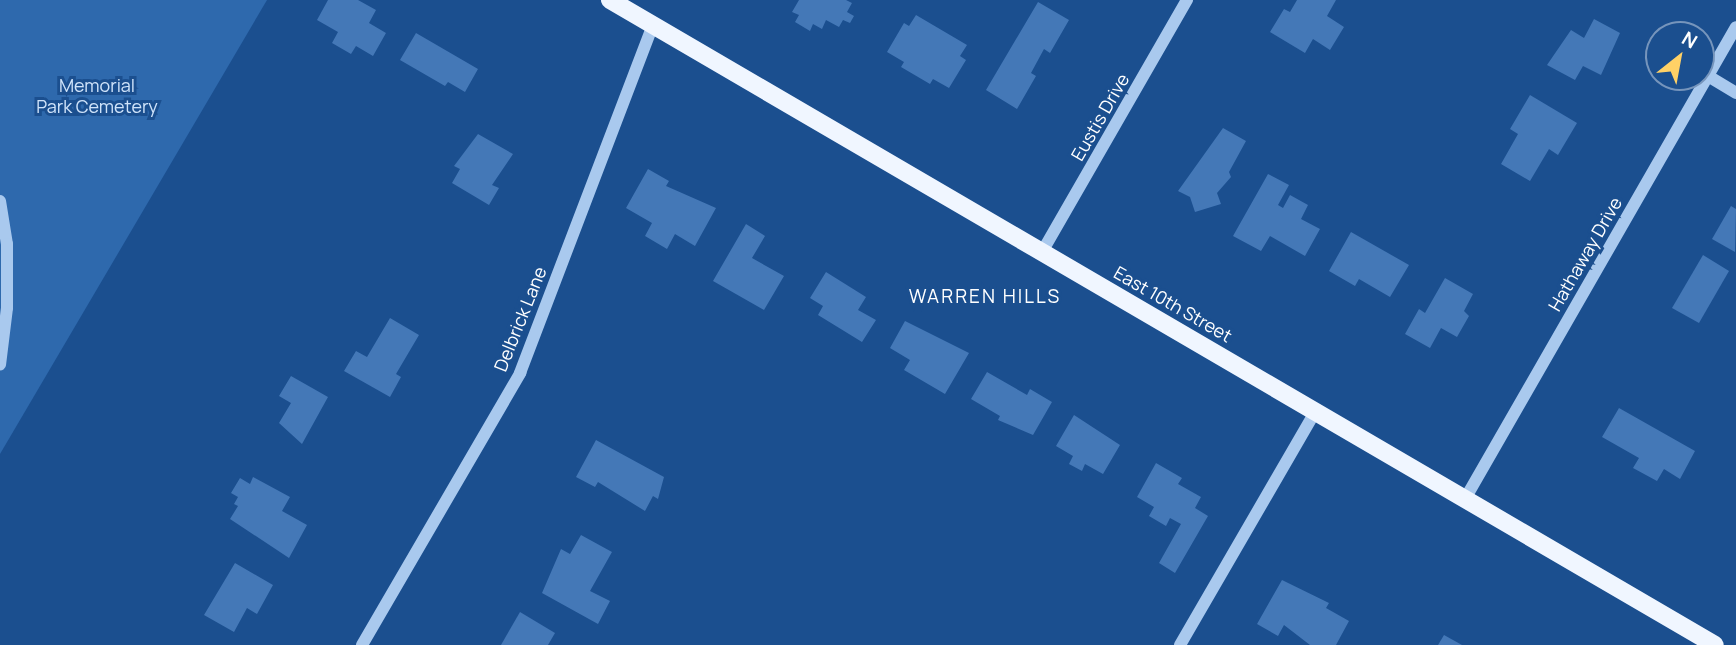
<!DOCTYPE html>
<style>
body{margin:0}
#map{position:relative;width:1736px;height:645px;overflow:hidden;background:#1b4f8f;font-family:Manrope,sans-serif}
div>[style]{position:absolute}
.green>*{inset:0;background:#2e69ad}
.building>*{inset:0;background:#4478b7}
.minor>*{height:12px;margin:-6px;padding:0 6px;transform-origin:6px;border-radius:6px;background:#a9c9ee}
.major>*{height:18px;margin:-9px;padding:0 9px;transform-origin:9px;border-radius:9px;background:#f0f6ff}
span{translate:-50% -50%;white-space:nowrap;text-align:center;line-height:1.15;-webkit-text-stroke:6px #1b4f8f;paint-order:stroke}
.park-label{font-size:18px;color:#cfe3fa}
.street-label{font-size:18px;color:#fff}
.neighbourhood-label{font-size:19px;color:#fff;letter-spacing:2px}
.north{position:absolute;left:1645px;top:21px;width:70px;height:70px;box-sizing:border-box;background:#1b4f8f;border:2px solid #7695bc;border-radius:50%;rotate:31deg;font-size:19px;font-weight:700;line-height:28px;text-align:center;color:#fff}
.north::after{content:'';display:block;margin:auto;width:24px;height:32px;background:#ffd166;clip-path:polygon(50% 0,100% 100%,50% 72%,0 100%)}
</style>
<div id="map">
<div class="green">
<i style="clip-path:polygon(0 0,267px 0,0 454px)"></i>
</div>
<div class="building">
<i style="clip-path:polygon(328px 0,358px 0,376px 10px,369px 23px,386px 33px,373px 56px,356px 46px,351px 54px,332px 43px,338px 32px,317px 20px)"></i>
<i style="clip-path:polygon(799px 0,846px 0,852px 3px,847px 12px,854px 16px,850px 23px,843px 20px,839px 27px,826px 20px,822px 29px,813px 24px,810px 31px,795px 22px,799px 15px,792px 12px)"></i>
<i style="clip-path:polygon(1297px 0,1336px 0,1327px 16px,1344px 27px,1330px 50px,1313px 39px,1305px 53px,1270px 32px,1284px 9px,1290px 12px)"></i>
<i style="clip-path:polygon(1038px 2px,1069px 20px,1050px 53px,1044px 49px,1031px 73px,1036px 76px,1017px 109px,986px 90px)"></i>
<i style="clip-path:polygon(916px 15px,967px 45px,960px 56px,966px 60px,949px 88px,933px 79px,930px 84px,901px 67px,904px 62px,887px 52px,904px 23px,909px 26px)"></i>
<i style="clip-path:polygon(1594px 19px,1620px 33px,1601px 75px,1583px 66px,1575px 80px,1547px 65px,1571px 30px,1584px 38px)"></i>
<i style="clip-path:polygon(416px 33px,478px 69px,465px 92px,448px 82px,445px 86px,400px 60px)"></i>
<i style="clip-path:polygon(1530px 95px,1577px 123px,1558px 155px,1549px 149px,1530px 181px,1501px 164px,1518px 134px,1510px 129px)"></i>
<i style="clip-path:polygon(1223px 128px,1246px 141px,1229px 172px,1231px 177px,1217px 193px,1221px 204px,1195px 212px,1190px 197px,1178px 191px)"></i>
<i style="clip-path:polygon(478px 134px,513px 154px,492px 185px,499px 188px,489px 205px,452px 183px,460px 169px,454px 166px)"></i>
<i style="clip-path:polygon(648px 169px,669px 181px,666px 186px,716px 208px,695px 246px,675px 234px,667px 249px,645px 236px,652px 223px,626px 208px)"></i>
<i style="clip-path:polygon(1268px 174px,1289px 185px,1278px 205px,1283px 208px,1290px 195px,1308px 205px,1301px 219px,1320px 229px,1305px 256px,1270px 236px,1261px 251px,1233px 236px)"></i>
<i style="clip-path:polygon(1731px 206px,1736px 209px,1735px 252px,1712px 239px)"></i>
<i style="clip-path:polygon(746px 224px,765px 236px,752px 258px,784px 276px,764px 310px,713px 281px)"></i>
<i style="clip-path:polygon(1351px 232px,1409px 265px,1390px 297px,1359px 279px,1355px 286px,1329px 271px)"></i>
<i style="clip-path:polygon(1703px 255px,1729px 271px,1699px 323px,1672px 308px)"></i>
<i style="clip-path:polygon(826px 272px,866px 297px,858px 310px,876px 320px,862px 342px,818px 315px,823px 306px,810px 298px)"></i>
<i style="clip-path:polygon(1445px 278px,1473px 294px,1464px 311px,1469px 316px,1457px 337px,1441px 328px,1430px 348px,1405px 334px,1419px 309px,1425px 313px)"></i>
<i style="clip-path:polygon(390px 318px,419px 335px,396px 374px,401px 377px,390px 397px,344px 371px,356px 351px,367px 357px)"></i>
<i style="clip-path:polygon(905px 321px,969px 353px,945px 394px,904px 370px,910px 360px,890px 348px)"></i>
<i style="clip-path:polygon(987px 372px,1027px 395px,1030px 389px,1052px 402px,1033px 435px,998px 420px,1000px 416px,971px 399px)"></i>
<i style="clip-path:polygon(291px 376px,328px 397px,302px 444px,279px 423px,291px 403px,279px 396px)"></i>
<i style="clip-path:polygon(1619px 408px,1695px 451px,1680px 479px,1664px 469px,1657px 481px,1633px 468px,1639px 458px,1602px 437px)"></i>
<i style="clip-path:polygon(1074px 415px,1120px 445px,1103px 474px,1085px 464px,1082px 471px,1069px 464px,1073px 456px,1056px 446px)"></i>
<i style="clip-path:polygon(596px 440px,664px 477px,658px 499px,653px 496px,645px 511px,598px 482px,595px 487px,576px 477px)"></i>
<i style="clip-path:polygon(1156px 463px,1182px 478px,1178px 484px,1201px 497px,1195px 508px,1208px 516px,1175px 573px,1159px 563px,1181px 524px,1170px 518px,1166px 526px,1149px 516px,1154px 507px,1137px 497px)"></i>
<i style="clip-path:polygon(253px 477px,290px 497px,282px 511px,307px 525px,289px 558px,230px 519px,238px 506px,234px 504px,238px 497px,231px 493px,240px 478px,250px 484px)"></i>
<i style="clip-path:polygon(581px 535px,612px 552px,590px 591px,610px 601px,598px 624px,542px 593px,561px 549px,570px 554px)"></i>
<i style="clip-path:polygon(235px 563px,273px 585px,257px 614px,247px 608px,234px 632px,204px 615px)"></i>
<i style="clip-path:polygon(1282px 580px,1329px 603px,1326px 608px,1349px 621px,1336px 645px,1310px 645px,1284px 625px,1278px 636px,1257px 624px)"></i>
<i style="clip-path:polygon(520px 612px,555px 633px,548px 645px,501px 645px)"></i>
<i style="clip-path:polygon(1444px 635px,1462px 645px,1438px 645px)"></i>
</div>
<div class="minor">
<i style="left:1708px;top:76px;width:33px;rotate:31deg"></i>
<i style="left:0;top:201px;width:44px;rotate:80.8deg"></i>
<i style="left:7px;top:244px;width:64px;rotate:90deg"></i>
<i style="left:7px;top:308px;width:57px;rotate:97deg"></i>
<i style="left:1042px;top:252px;width:291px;rotate:-60.1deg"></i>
<i style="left:1465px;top:499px;width:544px;rotate:-60.14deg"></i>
<i style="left:362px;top:645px;width:315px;rotate:-59.8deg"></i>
<i style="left:520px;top:373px;width:373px;rotate:-69.1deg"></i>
<i style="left:1180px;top:645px;width:269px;rotate:-59.9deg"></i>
</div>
<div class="major">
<i style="left:610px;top:0;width:1279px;rotate:30.27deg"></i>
</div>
<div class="park-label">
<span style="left:97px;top:96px">Memorial<br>Park Cemetery</span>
</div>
<div class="street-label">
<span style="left:1100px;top:117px;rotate:-60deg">Eustis Drive</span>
<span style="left:1585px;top:254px;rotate:-60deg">Hathaway Drive</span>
<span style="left:1173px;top:304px;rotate:30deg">East 10th Street</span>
<span style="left:520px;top:319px;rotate:-68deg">Delbrick Lane</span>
</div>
<div class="neighbourhood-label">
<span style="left:985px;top:297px">WARREN HILLS</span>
</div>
<div class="north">N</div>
</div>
